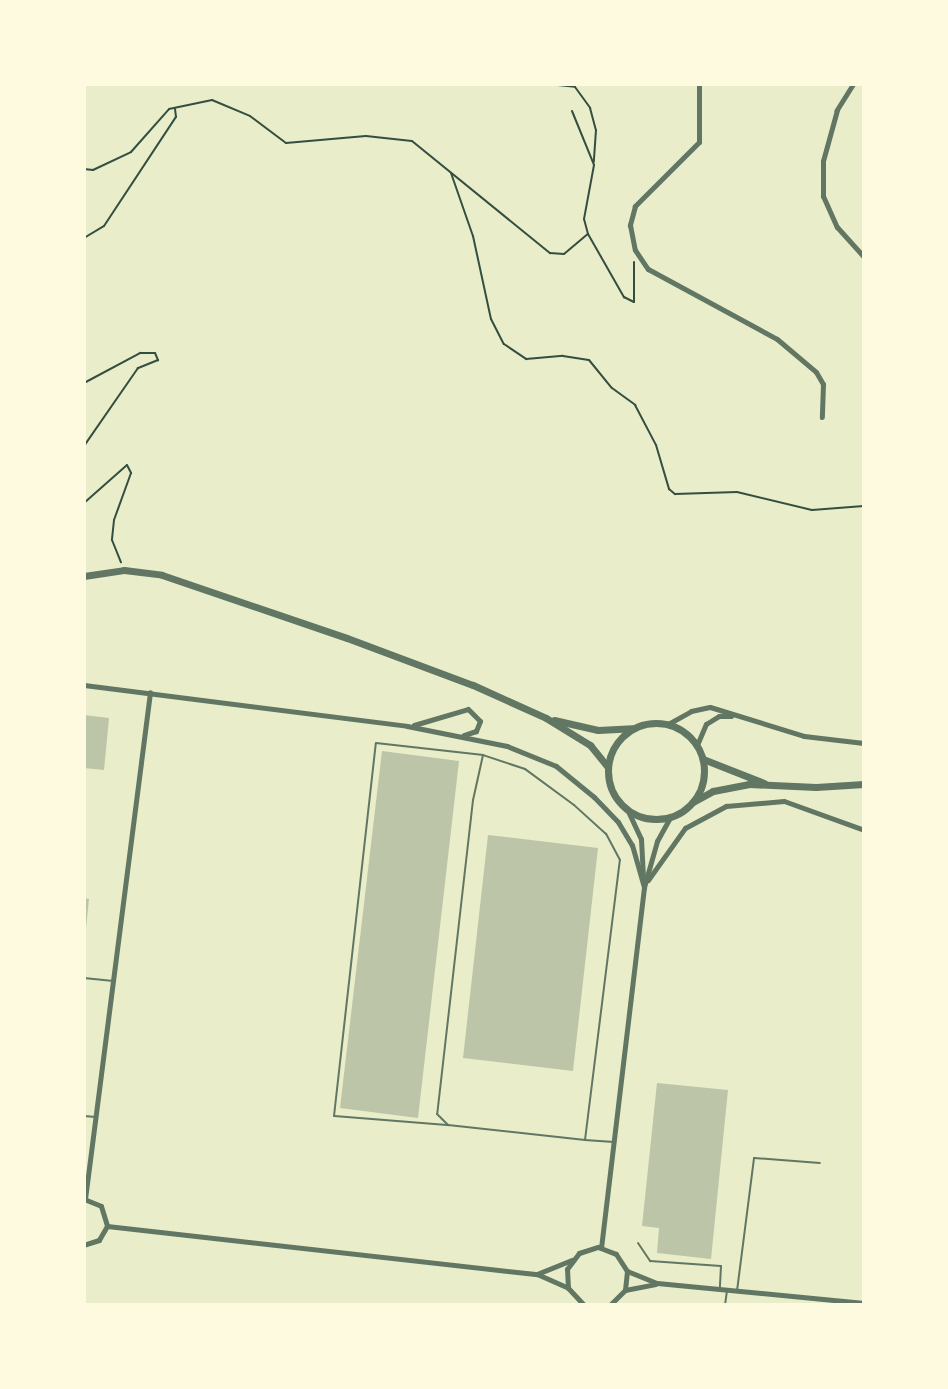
<!DOCTYPE html>
<style>
body{margin:0}
#map{position:relative;width:948px;height:1389px;overflow:hidden;background:#e9edc9;font-family:"Golos Text",sans-serif}
div>[style]{position:absolute}
.building>*{inset:0;background:#bcc5a7}
.path>*{height:2px;margin:-1px;padding:0 1px;transform-origin:1px;border-radius:1px;background:#344e41}
.service>*{height:2px;margin:-1px;padding:0 1px;transform-origin:1px;border-radius:1px;background:#617663}
.minor>*{height:5px;margin:-2.5px;padding:0 2.5px;transform-origin:2.5px;border-radius:2.5px;background:#617663}
.tertiary>*{height:7px;margin:-3.5px;padding:0 3.5px;transform-origin:3.5px;border-radius:3.5px;background:#617663}
.tertiary>.ring{margin:-3.5px;padding:0;box-sizing:content-box;background:none;border:7px solid #617663;border-radius:50%}
span{translate:-50% -50%;white-space:nowrap;text-align:center;line-height:1.15;-webkit-text-stroke:4.5px #fefae0;paint-order:stroke}
.frame{position:absolute;inset:0;border:86px solid #fefae0;pointer-events:none}
</style>
<div id="map">
<div class="building">
<i style="clip-path:polygon(84px 715px,109px 718px,104px 770px,84px 768px)"></i>
<i style="clip-path:polygon(382px 751px,459px 761px,418px 1118px,340px 1108px)"></i>
<i style="clip-path:polygon(488px 835px,598px 848px,573px 1071px,463px 1058px)"></i>
<i style="clip-path:polygon(84px 898px,89px 899px,86px 928px,84px 928px)"></i>
<i style="clip-path:polygon(657px 1083px,728px 1090px,711px 1259px,657px 1253px,659px 1228px,642px 1226px)"></i>
</div>
<div class="path">
<i style="left:518px;top:84px;width:8px"></i>
<i style="left:548px;top:84px;width:27px;rotate:6deg"></i>
<i style="left:575px;top:87px;width:26px;rotate:54deg"></i>
<i style="left:590px;top:108px;width:23px;rotate:75deg"></i>
<i style="left:596px;top:130px;width:32px;rotate:94deg"></i>
<i style="left:572px;top:111px;width:58px;rotate:67.8deg"></i>
<i style="left:594px;top:165px;width:55px;rotate:100.5deg"></i>
<i style="left:584px;top:219px;width:16px;rotate:75deg"></i>
<i style="left:588px;top:234px;width:73px;rotate:60.3deg"></i>
<i style="left:624px;top:297px;width:11px;rotate:27deg"></i>
<i style="left:634px;top:302px;width:40px;rotate:-90deg"></i>
<i style="left:84px;top:169px;width:9px;rotate:6deg"></i>
<i style="left:93px;top:170px;width:42px;rotate:-25.3deg"></i>
<i style="left:131px;top:152px;width:57px;rotate:-48.5deg"></i>
<i style="left:169px;top:109px;width:44px;rotate:-11.8deg"></i>
<i style="left:212px;top:100px;width:41px;rotate:22.8deg"></i>
<i style="left:250px;top:116px;width:45px;rotate:36.9deg"></i>
<i style="left:286px;top:143px;width:80px;rotate:-5deg"></i>
<i style="left:366px;top:136px;width:46px;rotate:6.2deg"></i>
<i style="left:412px;top:141px;width:178px;rotate:39.1deg"></i>
<i style="left:550px;top:253px;width:14px;rotate:4deg"></i>
<i style="left:564px;top:254px;width:31px;rotate:-40deg"></i>
<i style="left:451px;top:173px;width:67px;rotate:70.8deg"></i>
<i style="left:473px;top:236px;width:85px;rotate:77.8deg"></i>
<i style="left:491px;top:319px;width:28px;rotate:63deg"></i>
<i style="left:504px;top:344px;width:27px;rotate:34deg"></i>
<i style="left:526px;top:359px;width:37px;rotate:-5deg"></i>
<i style="left:563px;top:356px;width:26px;rotate:9deg"></i>
<i style="left:589px;top:360px;width:36px;rotate:51deg"></i>
<i style="left:612px;top:388px;width:29px;rotate:36deg"></i>
<i style="left:635px;top:405px;width:45px;rotate:62.3deg"></i>
<i style="left:656px;top:445px;width:46px;rotate:73.5deg"></i>
<i style="left:669px;top:489px;width:8px;rotate:40deg"></i>
<i style="left:675px;top:494px;width:62px;rotate:-1.8deg"></i>
<i style="left:737px;top:492px;width:77px;rotate:13.5deg"></i>
<i style="left:812px;top:510px;width:52px;rotate:-4.4deg"></i>
<i style="left:84px;top:238px;width:23px;rotate:-31deg"></i>
<i style="left:104px;top:226px;width:131px;rotate:-56.6deg"></i>
<i style="left:176px;top:117px;width:8px;rotate:-97deg"></i>
<i style="left:84px;top:383px;width:64px;rotate:-28.2deg"></i>
<i style="left:140px;top:353px;width:15px"></i>
<i style="left:155px;top:353px;width:8px;rotate:67deg"></i>
<i style="left:158px;top:360px;width:22px;rotate:158deg"></i>
<i style="left:138px;top:368px;width:95px;rotate:124.7deg"></i>
<i style="left:84px;top:503px;width:57px;rotate:-41.5deg"></i>
<i style="left:127px;top:465px;width:9px;rotate:63deg"></i>
<i style="left:131px;top:473px;width:50px;rotate:109.9deg"></i>
<i style="left:114px;top:520px;width:20px;rotate:96deg"></i>
<i style="left:112px;top:540px;width:24px;rotate:68deg"></i>
</div>
<div class="service">
<i style="left:84px;top:978px;width:27px;rotate:6deg"></i>
<i style="left:84px;top:1116px;width:12px;rotate:5deg"></i>
<i style="left:863px;top:1123px;width:1px"></i>
<i style="left:447px;top:1125px;width:113px;rotate:-175.4deg"></i>
<i style="left:334px;top:1116px;width:375px;rotate:-83.6deg"></i>
<i style="left:376px;top:743px;width:108px;rotate:6.4deg"></i>
<i style="left:585px;top:1140px;width:282px;rotate:-82.9deg"></i>
<i style="left:620px;top:860px;width:30px;rotate:-118deg"></i>
<i style="left:606px;top:834px;width:43px;rotate:-137.8deg"></i>
<i style="left:574px;top:805px;width:61px;rotate:-143.7deg"></i>
<i style="left:525px;top:769px;width:44px;rotate:-161.6deg"></i>
<i style="left:483px;top:755px;width:46px;rotate:102.5deg"></i>
<i style="left:473px;top:800px;width:316px;rotate:96.5deg"></i>
<i style="left:437px;top:1114px;width:16px;rotate:45deg"></i>
<i style="left:448px;top:1125px;width:138px;rotate:6.2deg"></i>
<i style="left:585px;top:1140px;width:29px;rotate:4deg"></i>
<i style="left:638px;top:1243px;width:22px;rotate:56deg"></i>
<i style="left:650px;top:1261px;width:71px;rotate:4deg"></i>
<i style="left:721px;top:1266px;width:21px;rotate:93deg"></i>
<i style="left:737px;top:1291px;width:134px;rotate:-82.7deg"></i>
<i style="left:754px;top:1158px;width:66px;rotate:4.3deg"></i>
<i style="left:725px;top:1305px;width:15px;rotate:-82deg"></i>
</div>
<div class="minor">
<i style="left:699px;top:84px;width:58px;rotate:90deg"></i>
<i style="left:699px;top:142px;width:91px;rotate:135deg"></i>
<i style="left:635px;top:206px;width:20px;rotate:105deg"></i>
<i style="left:630px;top:225px;width:25px;rotate:79deg"></i>
<i style="left:635px;top:250px;width:23px;rotate:56deg"></i>
<i style="left:648px;top:269px;width:147px;rotate:28.5deg"></i>
<i style="left:777px;top:339px;width:51px;rotate:40.2deg"></i>
<i style="left:816px;top:372px;width:14px;rotate:60deg"></i>
<i style="left:823px;top:384px;width:33px;rotate:92deg"></i>
<i style="left:853px;top:84px;width:31px;rotate:122deg"></i>
<i style="left:837px;top:110px;width:53px;rotate:105.4deg"></i>
<i style="left:823px;top:161px;width:35px;rotate:90deg"></i>
<i style="left:823px;top:196px;width:34px;rotate:66deg"></i>
<i style="left:837px;top:227px;width:40px;rotate:48deg"></i>
<i style="left:84px;top:685px;width:326px;rotate:7.2deg"></i>
<i style="left:407px;top:726px;width:102px;rotate:11.3deg"></i>
<i style="left:507px;top:746px;width:53px;rotate:22.2deg"></i>
<i style="left:556px;top:766px;width:49px;rotate:39.2deg"></i>
<i style="left:594px;top:797px;width:35px;rotate:46deg"></i>
<i style="left:618px;top:822px;width:27px;rotate:59deg"></i>
<i style="left:632px;top:845px;width:44px;rotate:74.1deg"></i>
<i style="left:668px;top:724px;width:26px;rotate:-29deg"></i>
<i style="left:691px;top:711px;width:19px;rotate:-12deg"></i>
<i style="left:710px;top:707px;width:98px;rotate:17.1deg"></i>
<i style="left:804px;top:736px;width:60px;rotate:6.7deg"></i>
<i style="left:414px;top:725px;width:56px;rotate:-16.5deg"></i>
<i style="left:468px;top:709px;width:17px;rotate:45deg"></i>
<i style="left:480px;top:721px;width:11px;rotate:112deg"></i>
<i style="left:476px;top:731px;width:13px;rotate:162deg"></i>
<i style="left:697px;top:745px;width:23px;rotate:-67deg"></i>
<i style="left:706px;top:724px;width:15px;rotate:-32deg"></i>
<i style="left:719px;top:716px;width:12px"></i>
<i style="left:627px;top:809px;width:33px;rotate:65deg"></i>
<i style="left:641px;top:839px;width:37px;rotate:87deg"></i>
<i style="left:648px;top:880px;width:64px;rotate:-54.6deg"></i>
<i style="left:685px;top:828px;width:47px;rotate:-28.2deg"></i>
<i style="left:726px;top:806px;width:58px;rotate:-4.9deg"></i>
<i style="left:784px;top:801px;width:85px;rotate:19.9deg"></i>
<i style="left:84px;top:1199px;width:18px;rotate:22deg"></i>
<i style="left:101px;top:1206px;width:21px;rotate:73deg"></i>
<i style="left:107px;top:1226px;width:16px;rotate:120deg"></i>
<i style="left:99px;top:1240px;width:16px;rotate:162deg"></i>
<i style="left:85px;top:1199px;width:511px;rotate:-82.69deg"></i>
<i style="left:107px;top:1226px;width:433px;rotate:6.4deg"></i>
<i style="left:537px;top:1274px;width:34px;rotate:24deg"></i>
<i style="left:601px;top:1248px;width:364px;rotate:-83.2deg"></i>
<i style="left:644px;top:887px;width:48px;rotate:-74.2deg"></i>
<i style="left:657px;top:841px;width:26px;rotate:-61deg"></i>
<i style="left:627px;top:1271px;width:32px;rotate:22deg"></i>
<i style="left:657px;top:1283px;width:208px;rotate:5.5deg"></i>
<i style="left:537px;top:1274px;width:38px;rotate:-22deg"></i>
<i style="left:625px;top:1290px;width:31px;rotate:-11deg"></i>
<i style="left:584px;top:1305px;width:23px;rotate:-133deg"></i>
<i style="left:568px;top:1288px;width:19px;rotate:-93deg"></i>
<i style="left:567px;top:1269px;width:20px;rotate:-53deg"></i>
<i style="left:579px;top:1253px;width:20px;rotate:-18deg"></i>
<i style="left:598px;top:1247px;width:19px;rotate:21deg"></i>
<i style="left:616px;top:1254px;width:20px;rotate:57deg"></i>
<i style="left:627px;top:1271px;width:19px;rotate:96deg"></i>
<i style="left:625px;top:1290px;width:21px;rotate:135deg"></i>
</div>
<div class="tertiary">
<i style="left:84px;top:576px;width:40px;rotate:-8.5deg"></i>
<i style="left:124px;top:570px;width:38px;rotate:7deg"></i>
<i style="left:162px;top:575px;width:195px;rotate:18.8deg"></i>
<i style="left:347px;top:638px;width:134px;rotate:20.5deg"></i>
<i style="left:473px;top:685px;width:80px;rotate:24.3deg"></i>
<i style="left:546px;top:718px;width:52px;rotate:31.5deg"></i>
<i style="left:590px;top:745px;width:28px;rotate:51deg"></i>
<i style="left:554px;top:720px;width:45px;rotate:12.8deg"></i>
<i style="left:598px;top:730px;width:34px;rotate:-3deg"></i>
<i class="ring" style="left:608px;top:723px;width:89px;height:89px"></i>
<i style="left:703px;top:759px;width:66px;rotate:21.5deg"></i>
<i style="left:693px;top:802px;width:23px;rotate:-29deg"></i>
<i style="left:713px;top:791px;width:37px;rotate:-11deg"></i>
<i style="left:749px;top:784px;width:67px;rotate:2.6deg"></i>
<i style="left:816px;top:787px;width:48px;rotate:-3.6deg"></i>
</div>
<div class="frame"></div>
</div>
